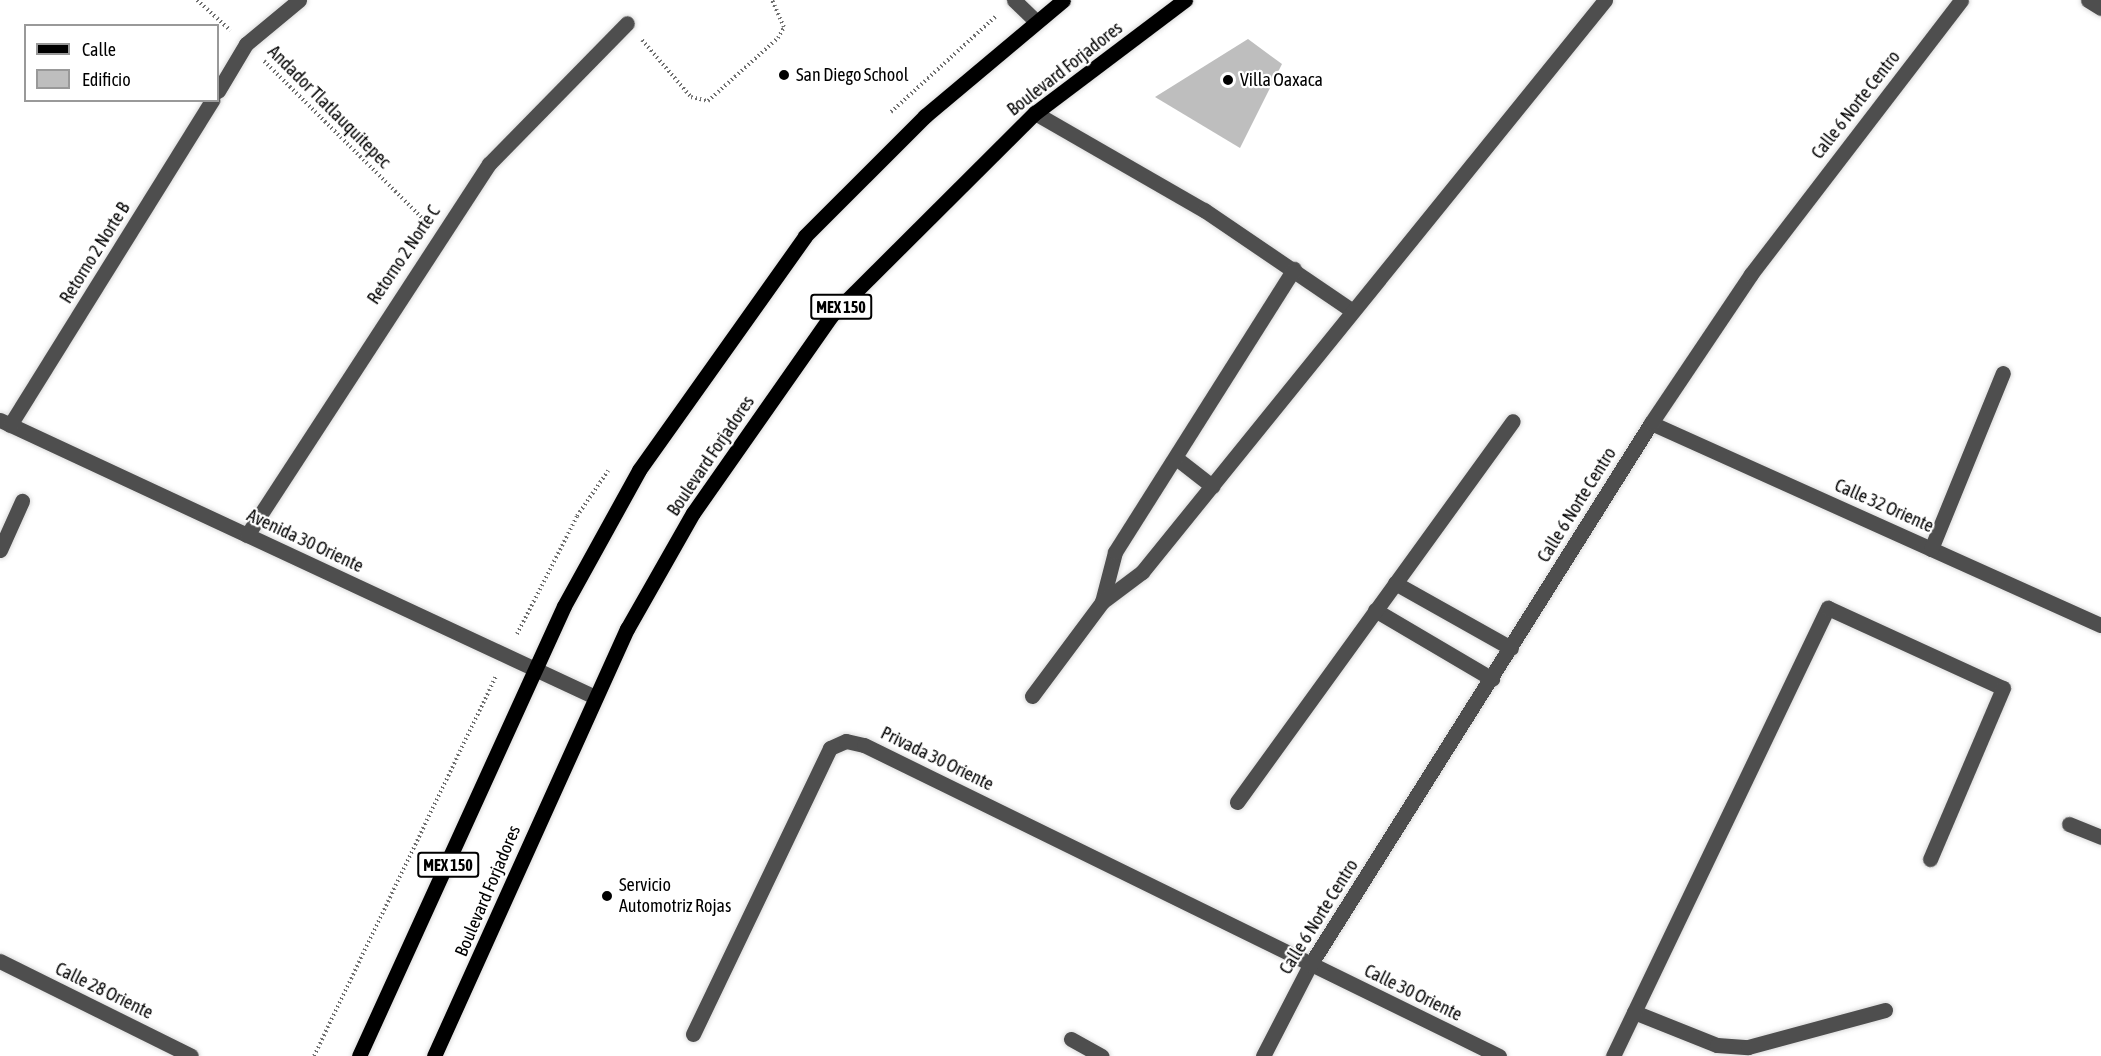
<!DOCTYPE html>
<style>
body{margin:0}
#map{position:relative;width:2101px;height:1056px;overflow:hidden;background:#fff;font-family:"Asap Condensed",sans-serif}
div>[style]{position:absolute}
.building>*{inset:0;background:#bebebe}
.path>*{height:4px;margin-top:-2px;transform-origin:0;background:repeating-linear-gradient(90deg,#707070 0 1.5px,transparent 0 4.5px)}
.roads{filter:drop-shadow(0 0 2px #dbdbdb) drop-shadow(0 0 2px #dbdbdb)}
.minor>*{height:15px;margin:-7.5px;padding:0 7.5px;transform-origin:7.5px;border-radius:7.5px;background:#4e4e4e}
.major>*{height:15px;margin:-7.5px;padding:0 7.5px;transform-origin:7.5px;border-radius:7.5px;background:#000}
.dots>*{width:16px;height:16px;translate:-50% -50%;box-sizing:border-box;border:3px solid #fff;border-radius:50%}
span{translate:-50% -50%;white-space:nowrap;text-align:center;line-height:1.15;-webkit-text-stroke:4.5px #fff;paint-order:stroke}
.shield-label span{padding:2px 4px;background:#fff;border:2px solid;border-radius:4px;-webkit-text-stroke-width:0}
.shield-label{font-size:16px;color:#000;font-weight:700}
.street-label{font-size:18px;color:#000}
.poi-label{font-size:18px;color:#000}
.left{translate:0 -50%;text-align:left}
.legend{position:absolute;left:24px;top:24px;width:195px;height:78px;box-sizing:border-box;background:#fff;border:2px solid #999;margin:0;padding:8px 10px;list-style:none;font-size:18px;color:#000}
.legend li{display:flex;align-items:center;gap:12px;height:30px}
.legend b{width:30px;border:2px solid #999}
</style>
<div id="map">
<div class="building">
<i style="clip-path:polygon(1248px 39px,1282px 64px,1240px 148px,1155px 97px)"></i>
</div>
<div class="path">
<i style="left:197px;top:0;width:45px;rotate:42.3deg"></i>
<i style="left:642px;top:40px;width:75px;rotate:49.3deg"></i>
<i style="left:691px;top:97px;width:17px;rotate:13deg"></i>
<i style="left:708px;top:101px;width:94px;rotate:-42deg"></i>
<i style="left:778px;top:38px;width:13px;rotate:-61deg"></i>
<i style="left:784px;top:27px;width:30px;rotate:-114deg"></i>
<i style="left:264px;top:61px;width:227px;rotate:44.8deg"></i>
<i style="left:891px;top:112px;width:142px;rotate:-42.4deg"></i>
<i style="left:517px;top:634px;width:132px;rotate:-63deg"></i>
<i style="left:577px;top:516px;width:55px;rotate:-55.4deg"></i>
<i style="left:314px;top:1056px;width:421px;rotate:-64.4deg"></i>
</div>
<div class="roads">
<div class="minor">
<i style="left:1014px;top:0;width:29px;rotate:44deg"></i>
<i style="left:2088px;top:0;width:15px;rotate:32deg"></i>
<i style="left:218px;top:91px;width:55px;rotate:-59.2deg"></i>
<i style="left:246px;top:44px;width:69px;rotate:-39.7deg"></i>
<i style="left:1035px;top:113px;width:195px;rotate:29.9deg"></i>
<i style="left:1204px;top:210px;width:178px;rotate:34.2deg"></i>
<i style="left:0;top:420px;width:654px;rotate:24.96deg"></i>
<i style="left:1651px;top:423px;width:493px;rotate:24.2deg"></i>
<i style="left:10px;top:425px;width:383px;rotate:-58.1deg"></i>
<i style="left:1176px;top:458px;width:46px;rotate:37.9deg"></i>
<i style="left:247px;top:535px;width:443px;rotate:-56.9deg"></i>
<i style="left:489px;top:164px;width:197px;rotate:-45.6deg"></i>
<i style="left:1931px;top:549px;width:190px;rotate:-67.8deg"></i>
<i style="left:0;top:550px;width:54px;rotate:-65.8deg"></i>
<i style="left:1395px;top:583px;width:133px;rotate:29.3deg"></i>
<i style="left:1102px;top:602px;width:52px;rotate:-75.4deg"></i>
<i style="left:1115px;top:552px;width:335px;rotate:-57.7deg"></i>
<i style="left:1375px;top:610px;width:136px;rotate:30.5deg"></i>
<i style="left:1032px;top:696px;width:117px;rotate:-53.3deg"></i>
<i style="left:1102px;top:602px;width:50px;rotate:-36.9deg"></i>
<i style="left:1142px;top:572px;width:736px;rotate:-51.01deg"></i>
<i style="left:1237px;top:802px;width:470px;rotate:-54.1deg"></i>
<i style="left:2069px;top:824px;width:35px;rotate:22deg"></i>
<i style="left:0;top:961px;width:213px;rotate:26.4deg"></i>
<i style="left:1634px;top:1012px;width:89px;rotate:21.7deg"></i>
<i style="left:1717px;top:1045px;width:31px;rotate:4deg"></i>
<i style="left:1748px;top:1047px;width:142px;rotate:-15.1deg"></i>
<i style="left:693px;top:1034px;width:317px;rotate:-64.4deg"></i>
<i style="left:830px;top:748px;width:17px;rotate:-24deg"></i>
<i style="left:846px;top:741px;width:18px;rotate:13deg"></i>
<i style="left:864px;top:745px;width:707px;rotate:26.09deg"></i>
<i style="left:1071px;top:1039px;width:35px;rotate:29deg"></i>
<i style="left:1263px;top:1056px;width:102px;rotate:-62.7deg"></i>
<i style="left:1310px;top:965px;width:640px;rotate:-57.82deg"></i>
<i style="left:1651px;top:423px;width:179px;rotate:-56.1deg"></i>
<i style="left:1751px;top:274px;width:345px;rotate:-52.5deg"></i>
<i style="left:1613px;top:1056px;width:497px;rotate:-64.4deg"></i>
<i style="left:1828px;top:608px;width:192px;rotate:24.6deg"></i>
<i style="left:2003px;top:688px;width:186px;rotate:113.1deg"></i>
</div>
<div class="major">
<i style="left:359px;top:1056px;width:494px;rotate:-65.5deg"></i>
<i style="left:564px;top:606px;width:155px;rotate:-61.1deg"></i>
<i style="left:639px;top:470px;width:287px;rotate:-54.6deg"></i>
<i style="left:805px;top:236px;width:170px;rotate:-45deg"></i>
<i style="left:925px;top:116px;width:180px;rotate:-40deg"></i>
<i style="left:434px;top:1056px;width:469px;rotate:-65.7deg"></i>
<i style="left:627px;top:629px;width:133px;rotate:-60.4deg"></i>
<i style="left:693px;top:513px;width:241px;rotate:-55deg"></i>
<i style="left:831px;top:316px;width:288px;rotate:-44.9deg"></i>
<i style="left:1035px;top:113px;width:188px;rotate:-37deg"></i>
</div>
</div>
<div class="dots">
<i style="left:784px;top:75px;background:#000"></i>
<i style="left:1228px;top:80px;background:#000"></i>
<i style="left:607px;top:896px;background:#000"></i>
</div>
<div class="shield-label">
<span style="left:841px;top:307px">MEX 150</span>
<span style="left:448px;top:865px">MEX 150</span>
</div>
<div class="street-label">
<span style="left:1065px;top:69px;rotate:-38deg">Boulevard Forjadores</span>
<span style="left:1856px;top:105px;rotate:-52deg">Calle 6 Norte Centro</span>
<span style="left:329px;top:107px;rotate:45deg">Andador Tlatlauquitepec</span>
<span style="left:95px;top:253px;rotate:-58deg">Retorno 2 Norte B</span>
<span style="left:404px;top:255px;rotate:-56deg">Retorno 2 Norte C</span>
<span style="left:711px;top:456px;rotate:-56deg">Boulevard Forjadores</span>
<span style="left:1577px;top:505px;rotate:-58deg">Calle 6 Norte Centro</span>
<span style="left:1884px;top:506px;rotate:24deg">Calle 32 Oriente</span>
<span style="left:305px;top:541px;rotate:25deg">Avenida 30 Oriente</span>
<span style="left:937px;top:759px;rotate:26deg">Privada 30 Oriente</span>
<span style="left:488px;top:891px;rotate:-67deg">Boulevard Forjadores</span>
<span style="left:1319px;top:917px;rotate:-58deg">Calle 6 Norte Centro</span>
<span style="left:104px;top:991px;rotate:26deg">Calle 28 Oriente</span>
<span style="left:1413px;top:993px;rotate:26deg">Calle 30 Oriente</span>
</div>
<div class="poi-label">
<span class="left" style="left:796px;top:75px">San Diego School</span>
<span class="left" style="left:1240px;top:80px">Villa Oaxaca</span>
<span class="left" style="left:619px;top:896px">Servicio<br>Automotriz Rojas</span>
</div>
<ul class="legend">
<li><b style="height:8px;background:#000"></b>Calle</li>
<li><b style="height:16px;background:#bebebe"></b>Edificio</li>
</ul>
</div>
